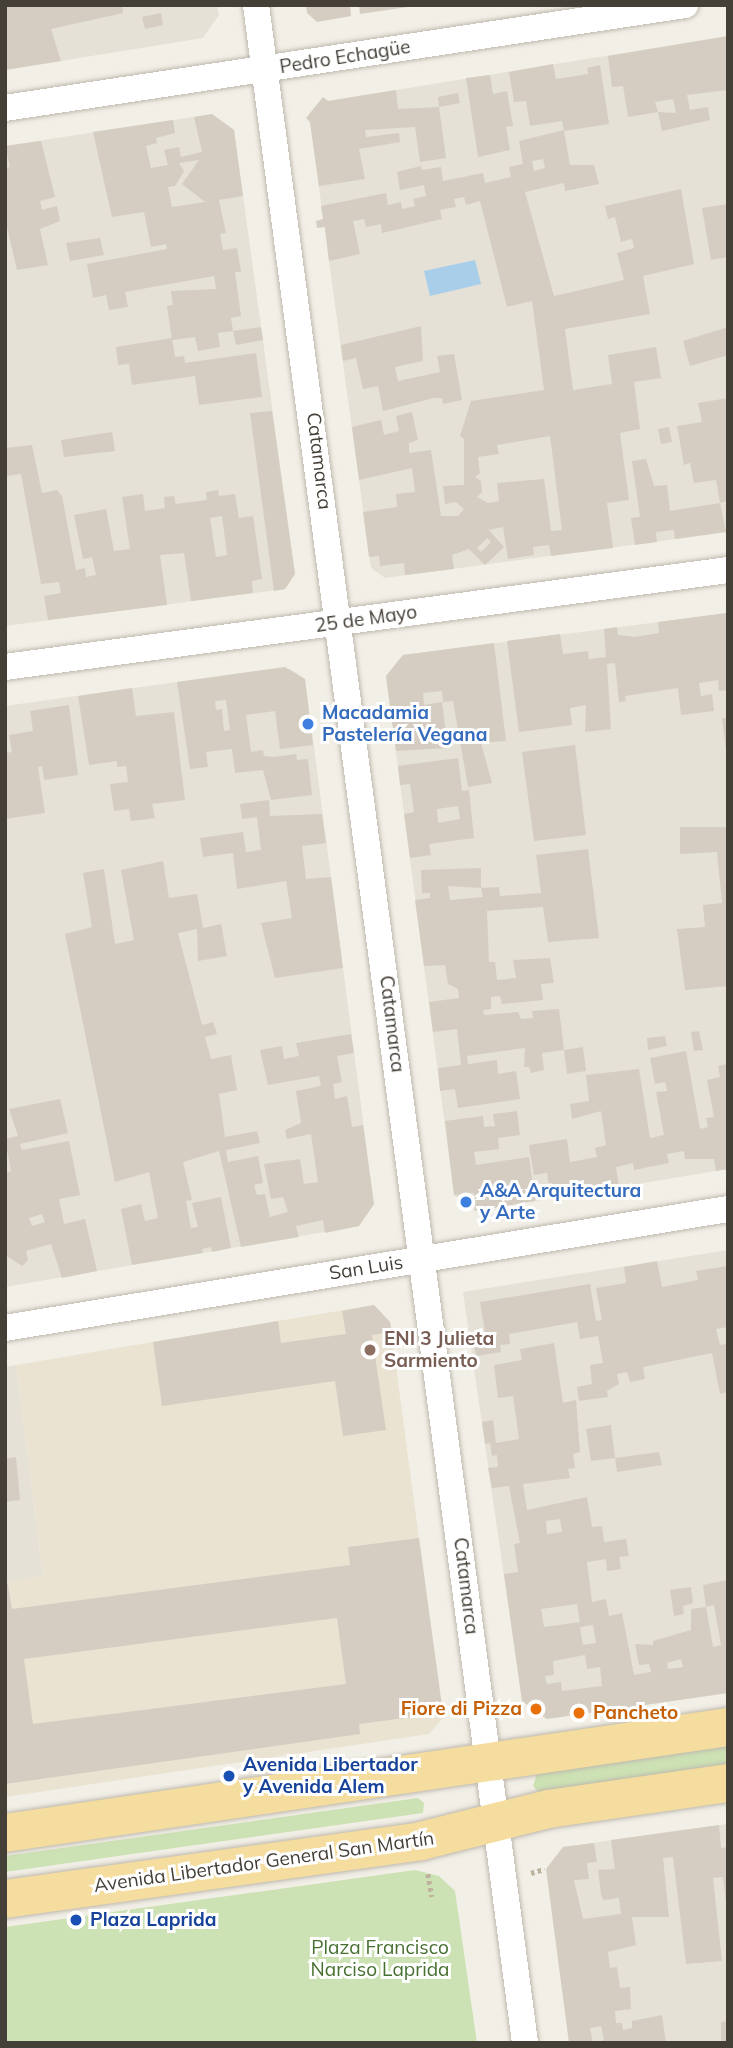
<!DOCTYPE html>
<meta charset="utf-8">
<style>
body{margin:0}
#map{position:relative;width:733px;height:2048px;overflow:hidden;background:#f2efe7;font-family:Mulish,sans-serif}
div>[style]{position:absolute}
.residential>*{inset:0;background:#e5e1d6}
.education>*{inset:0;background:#eae3d2}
.green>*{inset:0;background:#cde2b4}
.water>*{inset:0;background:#a9cee9}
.building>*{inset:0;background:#d5cdc1}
.path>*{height:4.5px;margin-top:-2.25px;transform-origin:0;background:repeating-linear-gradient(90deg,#bdb29d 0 3.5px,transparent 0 7px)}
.roads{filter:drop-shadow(0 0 2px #bfb9ae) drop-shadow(0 0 2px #bfb9ae)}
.minor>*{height:26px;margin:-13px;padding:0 13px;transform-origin:13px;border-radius:13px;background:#fff}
.primary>*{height:38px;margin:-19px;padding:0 19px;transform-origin:19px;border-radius:19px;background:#f4dd9e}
.dots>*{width:19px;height:19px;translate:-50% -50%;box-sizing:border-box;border:4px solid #fff;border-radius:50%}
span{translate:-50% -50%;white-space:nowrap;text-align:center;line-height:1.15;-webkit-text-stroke:6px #fff;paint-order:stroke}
.street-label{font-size:19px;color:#443f37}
.shop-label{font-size:19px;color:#366cbe;font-weight:700}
.left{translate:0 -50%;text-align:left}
.education-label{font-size:19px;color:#785e54;font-weight:700}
.food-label{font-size:19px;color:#c56008;font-weight:700}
.right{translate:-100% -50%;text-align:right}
.transit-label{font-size:19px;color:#164399;font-weight:700}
.park-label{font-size:19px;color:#477030}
.frame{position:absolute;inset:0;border:7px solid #443f37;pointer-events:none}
</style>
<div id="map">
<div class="residential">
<i style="clip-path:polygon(5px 5px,217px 5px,219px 15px,203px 38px,5px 70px)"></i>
<i style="clip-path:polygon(728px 36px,728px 532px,385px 578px,371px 568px,310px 122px,328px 101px)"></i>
<i style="clip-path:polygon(212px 114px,234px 130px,295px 574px,285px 589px,5px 626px,5px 146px)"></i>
<i style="clip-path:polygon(728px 613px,728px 1169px,475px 1211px,454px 1195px,386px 676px,403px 655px)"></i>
<i style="clip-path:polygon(278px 668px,290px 669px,305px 679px,374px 1204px,359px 1226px,5px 1287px,5px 706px)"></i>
<i style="clip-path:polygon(728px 1250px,728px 1693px,547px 1719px,522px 1701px,463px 1292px)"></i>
<i style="clip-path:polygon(16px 1365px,43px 1577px,15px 1628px,5px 1630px,5px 1367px)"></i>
<i style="clip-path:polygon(728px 1824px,728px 2043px,569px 2043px,563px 1847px)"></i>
</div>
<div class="education">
<i style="clip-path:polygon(374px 1305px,390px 1322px,443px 1718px,429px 1734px,5px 1797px,5px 1630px,15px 1628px,8px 1581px,43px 1576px,16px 1365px)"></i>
</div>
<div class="green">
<i style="clip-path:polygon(728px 1746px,728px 1766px,539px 1793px,533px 1786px,537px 1773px)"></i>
<i style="clip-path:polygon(418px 1798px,424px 1803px,423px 1813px,5px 1872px,5px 1856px)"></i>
<i style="clip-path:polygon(415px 1870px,439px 1876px,455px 1891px,477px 2043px,5px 2043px,5px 1927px)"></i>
</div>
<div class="water">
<i style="clip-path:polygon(475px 260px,481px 284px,430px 296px,424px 271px)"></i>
</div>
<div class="building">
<i style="clip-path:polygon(5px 5px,122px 5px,123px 13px,51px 29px,61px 61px,5px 70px)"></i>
<i style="clip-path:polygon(306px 5px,350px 5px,351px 16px,317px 22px,307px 13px)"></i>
<i style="clip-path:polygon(359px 5px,408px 5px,408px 7px,360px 14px)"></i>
<i style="clip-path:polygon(161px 13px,163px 25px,145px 29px,142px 17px)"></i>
<i style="clip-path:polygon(728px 36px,728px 90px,687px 95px,690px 110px,708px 107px,710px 120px,662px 131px,658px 112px,676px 113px,673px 99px,655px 102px,658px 112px,628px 117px,623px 86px,612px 87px,608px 56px)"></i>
<i style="clip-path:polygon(evenodd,553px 64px,556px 79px,588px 74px,587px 68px,600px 65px,609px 124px,564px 131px,570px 165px,594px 165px,599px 184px,565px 191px,564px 183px,525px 192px,554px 296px,624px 280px,617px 253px,634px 248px,632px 239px,621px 242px,615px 217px,608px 219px,605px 206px,681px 189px,694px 264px,643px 276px,650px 314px,565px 329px,573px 390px,612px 384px,608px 355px,656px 347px,661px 378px,634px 382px,640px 429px,620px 433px,629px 500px,607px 503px,613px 548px,551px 556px,549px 545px,533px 547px,534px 555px,508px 559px,503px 527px,489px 530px,504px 547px,485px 565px,469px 549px,452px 555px,454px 569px,405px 575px,404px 563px,380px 566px,379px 556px,369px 557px,363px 512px,397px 507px,396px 494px,415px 492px,412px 468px,359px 480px,352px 427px,381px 420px,384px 435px,399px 431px,396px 416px,412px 412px,418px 440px,409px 443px,409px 453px,431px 450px,441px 516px,458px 516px,464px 509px,456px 502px,445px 504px,443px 486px,464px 485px,464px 439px,460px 436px,471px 401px,544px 390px,532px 301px,507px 307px,480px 201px,466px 205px,464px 197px,454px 199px,456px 207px,440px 210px,442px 219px,382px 233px,381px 224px,366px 227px,364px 219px,353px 221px,360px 254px,329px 261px,325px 227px,317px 228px,316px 221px,323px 219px,321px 206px,386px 193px,388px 205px,401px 202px,402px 209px,415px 206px,413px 199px,426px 196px,424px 185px,400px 190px,397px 172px,421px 166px,422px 170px,441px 167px,443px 181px,483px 173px,485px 183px,511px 177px,509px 167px,523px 164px,519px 141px,564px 130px,562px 121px,530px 126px,526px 101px,514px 102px,509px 72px,553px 64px,543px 159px,545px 168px,534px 171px,532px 161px,543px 159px,553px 64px,550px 436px,562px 530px,551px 531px,544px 479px,497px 483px,499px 501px,488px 503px,477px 497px,482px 492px,481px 481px,475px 477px,480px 473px,478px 457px,499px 454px,497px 445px,550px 436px,553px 64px,487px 538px,491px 542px,481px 552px,477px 548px,487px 538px)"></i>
<i style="clip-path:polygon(490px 75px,493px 94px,507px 91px,513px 126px,506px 127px,510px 150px,478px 157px,466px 78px)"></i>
<i style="clip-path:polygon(396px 90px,398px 109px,439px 107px,446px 158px,420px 162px,415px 127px,365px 130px,366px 137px,399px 133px,400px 142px,359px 149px,365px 179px,319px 186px,310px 122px,306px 118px,323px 97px,328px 101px)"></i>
<i style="clip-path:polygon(458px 93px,460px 103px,439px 107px,438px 97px)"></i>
<i style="clip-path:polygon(evenodd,212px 114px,234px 130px,243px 196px,219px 200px,226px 233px,220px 234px,223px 250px,237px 248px,241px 272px,235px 272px,241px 316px,231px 318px,233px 331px,218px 333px,220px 347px,198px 351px,195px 337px,172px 340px,167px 306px,173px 305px,171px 291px,216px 289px,214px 276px,125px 292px,128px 307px,109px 310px,106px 295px,93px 298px,87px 264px,167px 249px,166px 244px,151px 247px,144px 212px,112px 217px,93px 132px,173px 120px,175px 133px,156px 138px,157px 143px,146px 146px,151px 168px,168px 165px,164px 150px,179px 147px,181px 157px,202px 152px,194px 117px,212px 114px,199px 160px,182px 184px,205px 202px,172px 207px,168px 187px,175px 186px,184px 171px,179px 163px,199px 160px)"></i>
<i style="clip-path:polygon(41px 141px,55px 197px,40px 201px,42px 210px,57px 206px,60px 221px,40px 229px,48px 265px,17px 270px,5px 219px,5px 168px,10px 167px,5px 146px)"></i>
<i style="clip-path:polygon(728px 204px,728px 257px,711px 260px,702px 208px)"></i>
<i style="clip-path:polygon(100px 238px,104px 255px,70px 261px,66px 243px)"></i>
<i style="clip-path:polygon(421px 326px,423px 361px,395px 367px,398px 381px,440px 372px,437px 356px,454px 354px,462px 400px,443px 404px,442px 398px,434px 398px,383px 411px,378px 386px,363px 389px,356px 358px,343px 361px,341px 345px)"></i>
<i style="clip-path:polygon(261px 327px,263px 340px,236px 345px,233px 331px)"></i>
<i style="clip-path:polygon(728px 327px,728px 355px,690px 366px,683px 341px)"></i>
<i style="clip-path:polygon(172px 338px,175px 357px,184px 356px,185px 363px,256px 353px,262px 397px,199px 405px,195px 376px,132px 385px,129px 364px,118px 365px,116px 347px)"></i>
<i style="clip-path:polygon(728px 398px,728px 501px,720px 503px,726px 532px,675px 539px,674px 530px,656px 532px,657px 542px,635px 545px,631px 518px,640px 517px,632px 461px,646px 459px,654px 486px,667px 485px,670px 511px,720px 503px,716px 480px,694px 483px,690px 463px,684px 465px,677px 426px,702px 422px,698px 403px)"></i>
<i style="clip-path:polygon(272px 411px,295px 574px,285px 589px,274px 591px,250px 413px)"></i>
<i style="clip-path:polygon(669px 427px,672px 442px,661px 444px,658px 429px)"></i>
<i style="clip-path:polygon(112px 432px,115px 451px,64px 457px,61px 440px)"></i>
<i style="clip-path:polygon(evenodd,32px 445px,42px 493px,57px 490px,62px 496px,76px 570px,85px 568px,86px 577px,96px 575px,92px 557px,83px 559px,74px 515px,106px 509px,114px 551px,130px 549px,122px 497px,143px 494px,145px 511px,165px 508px,164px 497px,174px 496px,176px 504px,207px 500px,206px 492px,218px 490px,219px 496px,235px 494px,239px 518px,253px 516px,262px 579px,252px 581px,253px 593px,191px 601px,184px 553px,160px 555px,167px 605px,48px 620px,44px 596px,61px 593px,59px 582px,41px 584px,21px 474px,6px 476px,5px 448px,32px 445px,222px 516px,227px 555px,216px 557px,210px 518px,222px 516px)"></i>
<i style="clip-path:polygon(726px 613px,728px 690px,719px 691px,718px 680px,699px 683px,701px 696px,712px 694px,714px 711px,681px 715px,678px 688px,625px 696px,626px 701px,619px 702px,615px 663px,607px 664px,611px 729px,585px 732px,586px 705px,570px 708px,572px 725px,519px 732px,507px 641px,560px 634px,563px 654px,588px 651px,589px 659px,606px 657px,604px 629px,617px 627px,618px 635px,635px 637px,659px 633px,658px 622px)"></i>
<i style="clip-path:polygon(494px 643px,506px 741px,481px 743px,492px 783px,468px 787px,453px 701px,443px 702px,442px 691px,423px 693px,424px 705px,442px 702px,448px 748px,396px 751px,386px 676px,403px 655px)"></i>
<i style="clip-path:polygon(evenodd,285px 667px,305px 679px,313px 745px,280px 749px,275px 711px,246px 715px,251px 752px,263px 750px,264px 756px,274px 757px,296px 754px,297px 760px,308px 759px,312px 795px,271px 800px,263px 770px,235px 773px,232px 749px,206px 752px,208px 767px,190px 769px,177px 682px,285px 667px,226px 700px,230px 730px,224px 731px,222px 709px,216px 710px,215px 701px,226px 700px)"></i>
<i style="clip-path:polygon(132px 688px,136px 716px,174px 712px,185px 800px,152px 804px,155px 818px,131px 821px,129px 809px,114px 811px,110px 784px,128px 782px,126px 766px,117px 767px,117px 761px,89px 765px,78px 696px)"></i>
<i style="clip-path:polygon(69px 705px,78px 775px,44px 780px,42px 766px,38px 767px,45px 813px,5px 819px,5px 753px,12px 752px,9px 735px,33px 731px,30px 711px)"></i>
<i style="clip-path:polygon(722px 718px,728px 718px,728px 750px,726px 751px)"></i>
<i style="clip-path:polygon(575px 745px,586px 835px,534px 841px,522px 752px)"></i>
<i style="clip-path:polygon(evenodd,458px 758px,462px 791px,469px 790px,474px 838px,429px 844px,431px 855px,410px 858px,404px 814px,414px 812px,410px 784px,400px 785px,398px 766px,458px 758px,458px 806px,460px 819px,438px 823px,437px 809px,458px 806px)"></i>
<i style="clip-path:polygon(269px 800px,270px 816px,322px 814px,326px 843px,302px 846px,306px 879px,331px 877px,343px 968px,275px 978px,261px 923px,292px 918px,286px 881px,237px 889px,233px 853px,203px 857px,200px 838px,243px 832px,246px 852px,261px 850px,257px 817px,242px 819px,240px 804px)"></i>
<i style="clip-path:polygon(680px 827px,728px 827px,728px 986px,685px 990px,677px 929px,705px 927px,703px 905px,722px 903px,717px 852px,680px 854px)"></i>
<i style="clip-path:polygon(588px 849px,599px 938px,548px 942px,543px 907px,487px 911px,489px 962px,495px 962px,497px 980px,516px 978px,513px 960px,550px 958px,554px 983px,541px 984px,543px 1000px,502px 1004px,500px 996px,491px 997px,491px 1009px,483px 1010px,484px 1015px,518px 1012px,521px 1019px,533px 1018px,532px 1011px,559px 1009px,564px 1050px,583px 1047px,586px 1071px,567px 1074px,564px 1050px,542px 1053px,544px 1070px,531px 1073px,529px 1067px,524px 1067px,525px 1048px,467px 1056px,468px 1064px,497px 1060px,498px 1074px,516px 1071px,520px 1099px,458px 1108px,455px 1089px,440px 1091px,438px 1068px,461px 1065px,457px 1029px,433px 1032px,429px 1002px,459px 998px,458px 989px,448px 984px,445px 965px,424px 966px,415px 900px,430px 898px,430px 893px,422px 893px,421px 870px,481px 868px,481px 888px,448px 886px,450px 900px,483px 897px,481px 888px,499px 887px,500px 896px,541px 893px,536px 855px)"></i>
<i style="clip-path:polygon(163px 861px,169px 898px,197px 894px,203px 928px,221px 924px,227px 956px,198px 961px,197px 929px,178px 933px,202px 1025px,213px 1022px,217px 1034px,205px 1037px,211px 1059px,231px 1055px,237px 1090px,219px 1094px,225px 1137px,257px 1131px,260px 1143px,226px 1150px,228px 1162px,258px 1156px,263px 1183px,254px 1185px,257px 1195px,265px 1194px,270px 1217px,288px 1212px,283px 1197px,271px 1199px,264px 1164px,300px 1159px,304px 1184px,318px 1182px,311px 1134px,287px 1139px,285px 1130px,301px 1123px,296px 1091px,321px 1086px,319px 1076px,268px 1085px,260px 1050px,282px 1046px,284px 1059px,299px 1056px,296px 1043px,351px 1034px,354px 1053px,337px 1056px,342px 1082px,333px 1084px,335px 1099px,347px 1096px,352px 1127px,363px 1125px,374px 1204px,359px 1226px,325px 1233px,323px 1220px,296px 1226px,299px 1237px,241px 1247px,219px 1151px,183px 1162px,192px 1200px,186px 1201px,191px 1228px,198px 1227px,192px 1203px,221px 1197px,231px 1248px,212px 1252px,211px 1247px,202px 1249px,203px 1253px,132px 1265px,121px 1209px,141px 1204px,145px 1221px,158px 1218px,149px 1172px,115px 1182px,65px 934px,92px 927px,83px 873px,104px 869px,115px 944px,134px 940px,121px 870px)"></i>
<i style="clip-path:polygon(699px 1031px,703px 1050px,694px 1051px,691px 1032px)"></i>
<i style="clip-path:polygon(665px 1036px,667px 1046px,648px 1050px,647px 1038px)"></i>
<i style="clip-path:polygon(686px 1051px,700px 1129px,708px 1127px,706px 1118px,714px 1117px,707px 1080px,720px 1077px,718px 1066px,727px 1064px,728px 1169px,716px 1171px,714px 1159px,685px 1159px,684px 1151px,667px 1154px,669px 1163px,634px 1170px,633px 1163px,616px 1167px,619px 1187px,551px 1199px,547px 1173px,534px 1175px,529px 1145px,567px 1139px,570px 1162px,597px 1157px,595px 1148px,606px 1145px,601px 1111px,572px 1119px,570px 1104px,589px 1101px,586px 1075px,639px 1069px,650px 1138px,664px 1135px,656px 1092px,667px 1091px,665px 1082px,655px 1084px,650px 1058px)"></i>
<i style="clip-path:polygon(evenodd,60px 1099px,68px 1133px,20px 1144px,22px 1150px,69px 1141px,80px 1195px,59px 1199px,64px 1224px,85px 1219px,97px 1271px,62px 1278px,51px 1244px,26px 1251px,28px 1260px,22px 1266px,5px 1255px,5px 1173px,11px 1171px,5px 1139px,18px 1136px,9px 1109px,60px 1099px,42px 1214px,45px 1222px,32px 1226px,29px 1218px,42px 1214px)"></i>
<i style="clip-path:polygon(517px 1111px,520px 1135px,498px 1138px,499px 1149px,474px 1152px,476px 1165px,529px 1157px,535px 1201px,475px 1211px,474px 1193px,454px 1195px,445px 1121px,483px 1116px,484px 1127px,495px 1126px,493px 1114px)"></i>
<i style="clip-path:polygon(657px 1261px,662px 1287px,698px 1280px,696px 1271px,728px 1266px,728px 1327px,716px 1329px,720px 1345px,726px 1344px,728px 1392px,720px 1394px,712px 1353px,643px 1367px,645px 1379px,630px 1382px,627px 1372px,617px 1374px,619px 1384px,607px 1391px,608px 1397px,579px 1401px,577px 1387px,592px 1384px,590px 1365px,603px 1363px,598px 1336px,580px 1339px,577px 1322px,509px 1334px,510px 1344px,500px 1345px,501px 1352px,476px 1356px,473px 1340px,486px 1338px,480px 1302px,590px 1284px,596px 1321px,602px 1320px,596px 1288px,626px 1283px,624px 1267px)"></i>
<i style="clip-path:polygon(374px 1305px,390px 1322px,392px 1332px,372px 1335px,386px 1430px,343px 1436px,335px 1381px,162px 1406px,153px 1342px,278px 1321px,281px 1343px,346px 1334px,342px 1311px)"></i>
<i style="clip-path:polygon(evenodd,554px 1343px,563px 1403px,576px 1400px,580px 1452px,573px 1454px,575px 1468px,568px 1469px,570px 1478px,523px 1484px,527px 1510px,587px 1497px,592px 1527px,602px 1526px,604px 1542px,626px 1539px,629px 1556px,619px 1557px,621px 1569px,607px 1571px,606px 1559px,587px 1562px,592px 1602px,606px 1599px,609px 1616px,622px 1613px,634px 1675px,651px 1672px,649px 1664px,639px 1665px,635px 1644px,653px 1645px,653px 1641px,691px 1630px,691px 1609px,706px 1607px,713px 1647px,721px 1645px,714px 1605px,706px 1607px,703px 1585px,728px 1580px,728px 1693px,547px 1719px,522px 1701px,504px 1574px,518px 1572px,514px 1544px,520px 1543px,519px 1538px,509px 1486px,492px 1488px,488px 1468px,498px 1467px,497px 1455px,492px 1456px,490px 1443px,485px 1444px,482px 1422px,493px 1420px,496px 1443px,519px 1439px,513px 1396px,498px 1398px,494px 1365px,522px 1360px,520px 1349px,554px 1343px,560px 1519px,562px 1532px,547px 1534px,546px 1521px,560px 1519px,554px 1343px,577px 1604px,580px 1622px,544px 1627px,541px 1609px,577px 1604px,554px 1343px,593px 1625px,596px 1643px,583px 1645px,580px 1627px,593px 1625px,554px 1343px,585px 1655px,587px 1669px,600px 1667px,602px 1686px,562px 1691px,561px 1682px,547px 1684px,545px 1676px,554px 1675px,553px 1661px,585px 1655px,554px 1343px,681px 1659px,683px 1667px,668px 1669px,667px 1663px,681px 1659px)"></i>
<i style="clip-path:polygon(611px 1425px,615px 1458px,591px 1461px,586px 1429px)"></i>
<i style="clip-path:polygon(659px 1452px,662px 1465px,617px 1472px,615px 1458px)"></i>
<i style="clip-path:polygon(16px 1457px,20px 1500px,5px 1502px,5px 1459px)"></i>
<i style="clip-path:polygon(evenodd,419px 1538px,443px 1713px,359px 1724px,360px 1734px,5px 1784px,5px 1570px,12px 1609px,350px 1565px,348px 1547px,419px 1538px,337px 1618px,346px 1684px,33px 1724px,24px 1659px,337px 1618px)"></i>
<i style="clip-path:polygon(691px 1587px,693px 1603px,683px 1606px,684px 1614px,674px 1616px,670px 1590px)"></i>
<i style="clip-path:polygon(719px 1825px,721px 1848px,728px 1847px,728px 1920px,723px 1877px,713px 1878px,722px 1961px,686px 1964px,673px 1857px,663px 1858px,669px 1917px,632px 1917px,636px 1945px,608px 1952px,610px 1968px,617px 1967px,620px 1988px,630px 1987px,631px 2009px,615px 2011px,616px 2023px,622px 2023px,623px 2030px,632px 2028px,632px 2021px,662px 2015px,666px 2043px,597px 2043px,604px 2040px,601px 2026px,590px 2028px,593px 2043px,569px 2043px,546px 1869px,563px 1847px,594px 1843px,597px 1862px,587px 1863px,589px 1879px,574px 1880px,583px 1919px,621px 1914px,619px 1898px,603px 1900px,601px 1894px,598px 1870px,615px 1869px,611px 1840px)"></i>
<i style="clip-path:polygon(728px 2021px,728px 2043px,721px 2043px,721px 2022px)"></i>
</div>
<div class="path">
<i style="left:531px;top:1873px;width:14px;rotate:-17deg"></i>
<i style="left:428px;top:1874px;width:23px;rotate:80deg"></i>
</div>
<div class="roads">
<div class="minor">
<i style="left:256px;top:5px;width:2056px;rotate:82.48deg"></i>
<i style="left:5px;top:108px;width:688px;rotate:-8.61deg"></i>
<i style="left:5px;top:667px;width:729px;rotate:-7.64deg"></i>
<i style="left:5px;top:1328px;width:733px;rotate:-9.35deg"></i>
</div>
<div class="primary">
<i style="left:5px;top:1833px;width:731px;rotate:-8.34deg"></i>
<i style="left:5px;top:1899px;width:420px;rotate:-7.9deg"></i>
<i style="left:421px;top:1841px;width:131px;rotate:-14.1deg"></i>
<i style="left:548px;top:1809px;width:182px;rotate:-8.2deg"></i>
</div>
</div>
<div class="dots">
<i style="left:308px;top:724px;background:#3f7fe0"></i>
<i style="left:466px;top:1202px;background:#3f7fe0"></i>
<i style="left:370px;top:1350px;background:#8d6e63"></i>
<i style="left:536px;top:1709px;background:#e8710a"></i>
<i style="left:579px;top:1713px;background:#e8710a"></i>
<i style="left:229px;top:1776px;background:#1a4fb4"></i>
<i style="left:76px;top:1920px;background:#1a4fb4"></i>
</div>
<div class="street-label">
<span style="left:345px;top:57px;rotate:-9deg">Pedro Echagüe</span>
<span style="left:319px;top:461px;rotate:83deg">Catamarca</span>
<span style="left:366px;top:619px;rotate:-8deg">25 de Mayo</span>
<span style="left:392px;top:1024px;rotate:83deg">Catamarca</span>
<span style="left:366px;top:1268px;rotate:-9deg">San Luis</span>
<span style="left:466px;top:1586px;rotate:83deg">Catamarca</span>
<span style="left:264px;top:1862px;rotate:-8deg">Avenida Libertador General San Martín</span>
</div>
<div class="shop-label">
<span class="left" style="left:322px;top:724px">Macadamia<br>Pastelería Vegana</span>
<span class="left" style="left:480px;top:1202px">A&amp;A Arquitectura<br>y Arte</span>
</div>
<div class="education-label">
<span class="left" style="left:384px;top:1350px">ENI 3 Julieta<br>Sarmiento</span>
</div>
<div class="food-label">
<span class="right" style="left:522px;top:1709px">Fiore di Pizza</span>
<span class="left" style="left:593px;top:1713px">Pancheto</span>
</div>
<div class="transit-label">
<span class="left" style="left:243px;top:1776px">Avenida Libertador<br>y Avenida Alem</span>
<span class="left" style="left:90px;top:1920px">Plaza Laprida</span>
</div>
<div class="park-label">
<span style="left:380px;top:1959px">Plaza Francisco<br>Narciso Laprida</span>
</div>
<div class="frame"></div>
</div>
